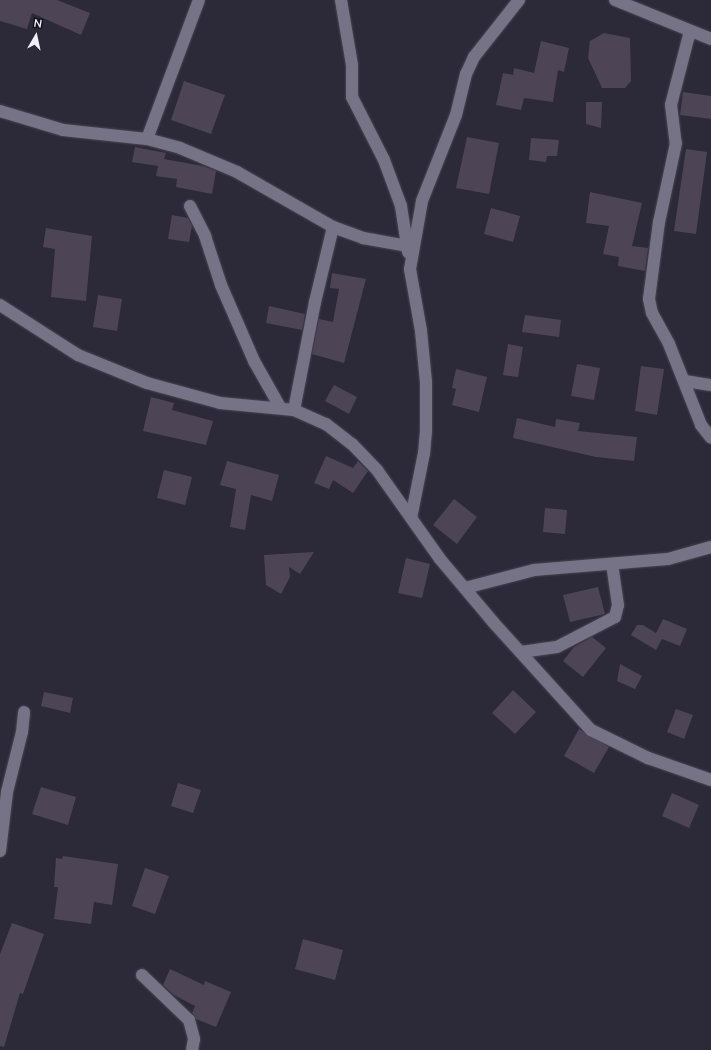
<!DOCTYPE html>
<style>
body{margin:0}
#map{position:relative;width:711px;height:1050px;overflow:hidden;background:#2c2939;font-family:"Nunito Sans",sans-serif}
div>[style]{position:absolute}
.building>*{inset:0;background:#4d4556}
.roads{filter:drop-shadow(0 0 1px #494654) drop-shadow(0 0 1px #494654)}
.minor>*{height:12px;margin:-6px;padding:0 6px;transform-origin:6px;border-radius:6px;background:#777387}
span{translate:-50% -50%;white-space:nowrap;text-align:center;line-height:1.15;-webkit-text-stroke:3.5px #14131a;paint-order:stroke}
.north{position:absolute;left:16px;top:16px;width:40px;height:40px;-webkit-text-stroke:3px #14131a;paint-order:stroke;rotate:9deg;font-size:11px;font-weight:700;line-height:16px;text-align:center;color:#f0effa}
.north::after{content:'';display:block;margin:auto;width:14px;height:18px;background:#f0effa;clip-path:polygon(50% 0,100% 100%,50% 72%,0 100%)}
</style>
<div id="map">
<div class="building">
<i style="clip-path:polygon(0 0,57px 0,90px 13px,81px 35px,32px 13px,27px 29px,0 21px)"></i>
<i style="clip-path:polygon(604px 33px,630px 38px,631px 81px,625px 88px,602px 88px,588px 58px,590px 41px)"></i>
<i style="clip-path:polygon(541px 41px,569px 48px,564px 72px,558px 70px,553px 102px,524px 98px,521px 110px,496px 105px,503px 73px,513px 75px,514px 68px,534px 73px)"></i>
<i style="clip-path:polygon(184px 81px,225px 95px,211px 134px,171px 120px)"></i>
<i style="clip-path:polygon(683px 92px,711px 96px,711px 119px,680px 115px)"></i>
<i style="clip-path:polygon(586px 102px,602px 102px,601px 128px,586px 124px)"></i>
<i style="clip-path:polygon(467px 137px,499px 143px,489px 194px,456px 188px)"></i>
<i style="clip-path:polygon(531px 138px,559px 140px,557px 156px,547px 156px,546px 162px,529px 160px)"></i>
<i style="clip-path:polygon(135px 147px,166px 153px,164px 159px,203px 166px,216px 171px,212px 194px,176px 187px,177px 179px,156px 176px,158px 166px,132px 162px)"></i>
<i style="clip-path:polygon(686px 149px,707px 152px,696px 234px,674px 231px)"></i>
<i style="clip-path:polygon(590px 192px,642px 203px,632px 246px,648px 248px,645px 271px,618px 266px,619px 257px,603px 254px,609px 226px,586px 223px)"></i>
<i style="clip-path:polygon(491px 208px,520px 216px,513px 242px,484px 234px)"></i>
<i style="clip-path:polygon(172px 215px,188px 218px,192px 226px,189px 242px,168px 239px)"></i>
<i style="clip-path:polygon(46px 228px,92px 236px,86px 301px,51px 297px,55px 249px,43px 247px)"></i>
<i style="clip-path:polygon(332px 273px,366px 279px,344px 363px,312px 354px,319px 319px,333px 322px,339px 289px,330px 288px)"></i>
<i style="clip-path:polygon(98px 295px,122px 299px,117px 331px,93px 327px)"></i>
<i style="clip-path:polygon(269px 306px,305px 314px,302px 330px,266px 323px)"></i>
<i style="clip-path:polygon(525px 315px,561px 320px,559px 337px,522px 332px)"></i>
<i style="clip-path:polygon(508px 344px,523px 347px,518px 377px,503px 375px)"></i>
<i style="clip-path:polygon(577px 364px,600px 368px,594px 400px,571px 396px)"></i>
<i style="clip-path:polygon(641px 366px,664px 369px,657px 415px,635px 411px)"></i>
<i style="clip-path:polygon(456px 369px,487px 377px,479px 412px,452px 405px,456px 389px,452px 388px)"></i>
<i style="clip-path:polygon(334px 385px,357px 397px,349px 414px,325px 401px)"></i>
<i style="clip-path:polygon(151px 397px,174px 403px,172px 410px,213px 421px,206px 445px,143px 431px)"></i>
<i style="clip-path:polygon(517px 418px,555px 427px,556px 419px,580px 423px,578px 431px,637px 437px,634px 461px,596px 457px,513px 438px)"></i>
<i style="clip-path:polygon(326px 456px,353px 468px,358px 461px,368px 471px,353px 493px,333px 480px,329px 489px,314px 483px)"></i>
<i style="clip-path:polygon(227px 461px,279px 475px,272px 501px,251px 495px,245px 530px,230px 527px,236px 489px,220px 485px)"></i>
<i style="clip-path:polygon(164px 470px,192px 477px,185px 505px,157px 498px)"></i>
<i style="clip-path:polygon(454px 499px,477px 517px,457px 544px,433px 525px)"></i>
<i style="clip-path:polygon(545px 508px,567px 510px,565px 534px,543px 532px)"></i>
<i style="clip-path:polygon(314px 552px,300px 574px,289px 567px,290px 577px,281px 594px,266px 585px,264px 555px)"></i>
<i style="clip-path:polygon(406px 558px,430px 564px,422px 598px,398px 593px)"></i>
<i style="clip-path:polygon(598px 587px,605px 614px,570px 622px,563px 595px)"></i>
<i style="clip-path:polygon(663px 619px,687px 629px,680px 646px,662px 639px,656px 650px,631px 635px,637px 625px,643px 625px,656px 633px)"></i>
<i style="clip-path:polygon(592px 637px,606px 648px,583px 677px,563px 661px,574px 647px)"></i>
<i style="clip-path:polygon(620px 664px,642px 676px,635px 689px,617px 681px)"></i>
<i style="clip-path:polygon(513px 690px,536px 712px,515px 734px,492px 713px)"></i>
<i style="clip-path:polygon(44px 692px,73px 698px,70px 713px,41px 706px)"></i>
<i style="clip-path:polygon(676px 709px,693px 715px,684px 739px,667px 732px)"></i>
<i style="clip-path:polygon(579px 729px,609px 747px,594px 773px,564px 756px)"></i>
<i style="clip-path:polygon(178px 783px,201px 790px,193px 813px,171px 806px)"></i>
<i style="clip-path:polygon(41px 787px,76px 797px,68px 825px,32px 814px)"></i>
<i style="clip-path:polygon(672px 793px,699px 805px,689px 828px,662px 816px)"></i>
<i style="clip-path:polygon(63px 856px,118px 864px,112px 905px,94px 902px,91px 924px,54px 919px,58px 887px,54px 887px,56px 858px,62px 859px)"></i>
<i style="clip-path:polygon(145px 868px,169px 876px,155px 914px,132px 906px)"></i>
<i style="clip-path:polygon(12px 923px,44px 934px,23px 994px,20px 993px,4px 1047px,0 1046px,0 954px)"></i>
<i style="clip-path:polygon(303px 939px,343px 950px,335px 980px,295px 969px)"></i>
<i style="clip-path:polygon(170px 969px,204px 985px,205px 981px,231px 992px,216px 1027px,196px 1019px,192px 1013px,195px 1006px,174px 995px,163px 985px)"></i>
</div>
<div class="roads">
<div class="minor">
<i style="left:341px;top:0;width:66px;rotate:80.4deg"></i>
<i style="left:352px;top:65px;width:32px;rotate:90deg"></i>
<i style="left:352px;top:97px;width:71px;rotate:63.1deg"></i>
<i style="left:384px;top:160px;width:49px;rotate:69.7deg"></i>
<i style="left:401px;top:206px;width:47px;rotate:81.3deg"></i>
<i style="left:519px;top:0;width:73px;rotate:128.3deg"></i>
<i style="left:474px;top:57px;width:19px;rotate:115deg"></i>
<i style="left:466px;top:74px;width:42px;rotate:103.7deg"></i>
<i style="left:456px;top:115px;width:92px;rotate:111.6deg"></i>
<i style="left:422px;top:201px;width:69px;rotate:100deg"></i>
<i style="left:410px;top:269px;width:63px;rotate:79.9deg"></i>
<i style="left:421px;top:331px;width:51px;rotate:84.4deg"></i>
<i style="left:426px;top:382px;width:49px;rotate:90deg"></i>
<i style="left:426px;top:431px;width:22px;rotate:95deg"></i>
<i style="left:424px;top:453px;width:66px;rotate:101.3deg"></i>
<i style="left:411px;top:518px;width:50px;rotate:54.7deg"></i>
<i style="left:440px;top:559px;width:82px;rotate:49.9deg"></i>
<i style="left:493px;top:622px;width:146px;rotate:47.8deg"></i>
<i style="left:591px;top:730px;width:64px;rotate:26.2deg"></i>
<i style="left:648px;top:758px;width:67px;rotate:19.2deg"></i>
<i style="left:615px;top:0;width:104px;rotate:22.1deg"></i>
<i style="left:690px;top:31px;width:76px;rotate:104.4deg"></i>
<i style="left:671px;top:105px;width:38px;rotate:83deg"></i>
<i style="left:676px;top:143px;width:81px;rotate:102.1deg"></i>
<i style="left:659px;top:222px;width:78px;rotate:97.4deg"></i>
<i style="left:649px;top:299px;width:14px;rotate:78deg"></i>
<i style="left:652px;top:313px;width:35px;rotate:61deg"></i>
<i style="left:669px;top:344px;width:87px;rotate:68.4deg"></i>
<i style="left:701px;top:425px;width:16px;rotate:52deg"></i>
<i style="left:0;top:111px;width:66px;rotate:16.8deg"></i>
<i style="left:63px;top:130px;width:84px;rotate:6.1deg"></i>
<i style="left:147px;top:139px;width:34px;rotate:15deg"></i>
<i style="left:180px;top:148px;width:62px;rotate:22.8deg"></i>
<i style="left:237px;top:172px;width:111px;rotate:29.8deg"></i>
<i style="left:333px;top:227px;width:32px;rotate:20deg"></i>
<i style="left:363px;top:238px;width:46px;rotate:10.1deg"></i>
<i style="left:147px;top:139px;width:148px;rotate:-69.5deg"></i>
<i style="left:190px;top:206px;width:34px;rotate:63deg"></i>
<i style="left:205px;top:236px;width:52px;rotate:71.9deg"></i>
<i style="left:221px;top:285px;width:83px;rotate:66.5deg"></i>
<i style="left:254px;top:361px;width:53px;rotate:60.5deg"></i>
<i style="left:0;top:305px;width:93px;rotate:32.7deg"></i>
<i style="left:78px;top:355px;width:74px;rotate:22.1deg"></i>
<i style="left:147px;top:383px;width:76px;rotate:15.3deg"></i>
<i style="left:220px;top:403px;width:74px;rotate:5.4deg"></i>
<i style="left:294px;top:410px;width:35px;rotate:24deg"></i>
<i style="left:326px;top:424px;width:33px;rotate:38deg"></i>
<i style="left:352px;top:444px;width:36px;rotate:46deg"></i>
<i style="left:377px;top:470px;width:59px;rotate:54.7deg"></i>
<i style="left:685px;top:381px;width:26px;rotate:9deg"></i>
<i style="left:294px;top:410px;width:110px;rotate:-79deg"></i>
<i style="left:315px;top:302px;width:77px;rotate:-76.5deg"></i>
<i style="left:465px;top:588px;width:71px;rotate:-14.6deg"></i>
<i style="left:534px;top:570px;width:134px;rotate:-4.7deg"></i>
<i style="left:668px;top:559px;width:45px;rotate:-15.6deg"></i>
<i style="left:521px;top:652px;width:36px;rotate:-8deg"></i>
<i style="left:557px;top:647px;width:65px;rotate:-27.3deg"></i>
<i style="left:615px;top:617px;width:12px;rotate:-76deg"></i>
<i style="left:618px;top:605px;width:41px;rotate:-98.3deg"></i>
<i style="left:0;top:851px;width:59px;rotate:-83.2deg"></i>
<i style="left:7px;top:792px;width:62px;rotate:-76deg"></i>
<i style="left:22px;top:732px;width:20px;rotate:-84deg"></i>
<i style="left:142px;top:975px;width:65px;rotate:43.8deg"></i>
<i style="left:189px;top:1020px;width:20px;rotate:75deg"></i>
<i style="left:194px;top:1039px;width:11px;rotate:100deg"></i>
</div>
</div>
<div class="north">N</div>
</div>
